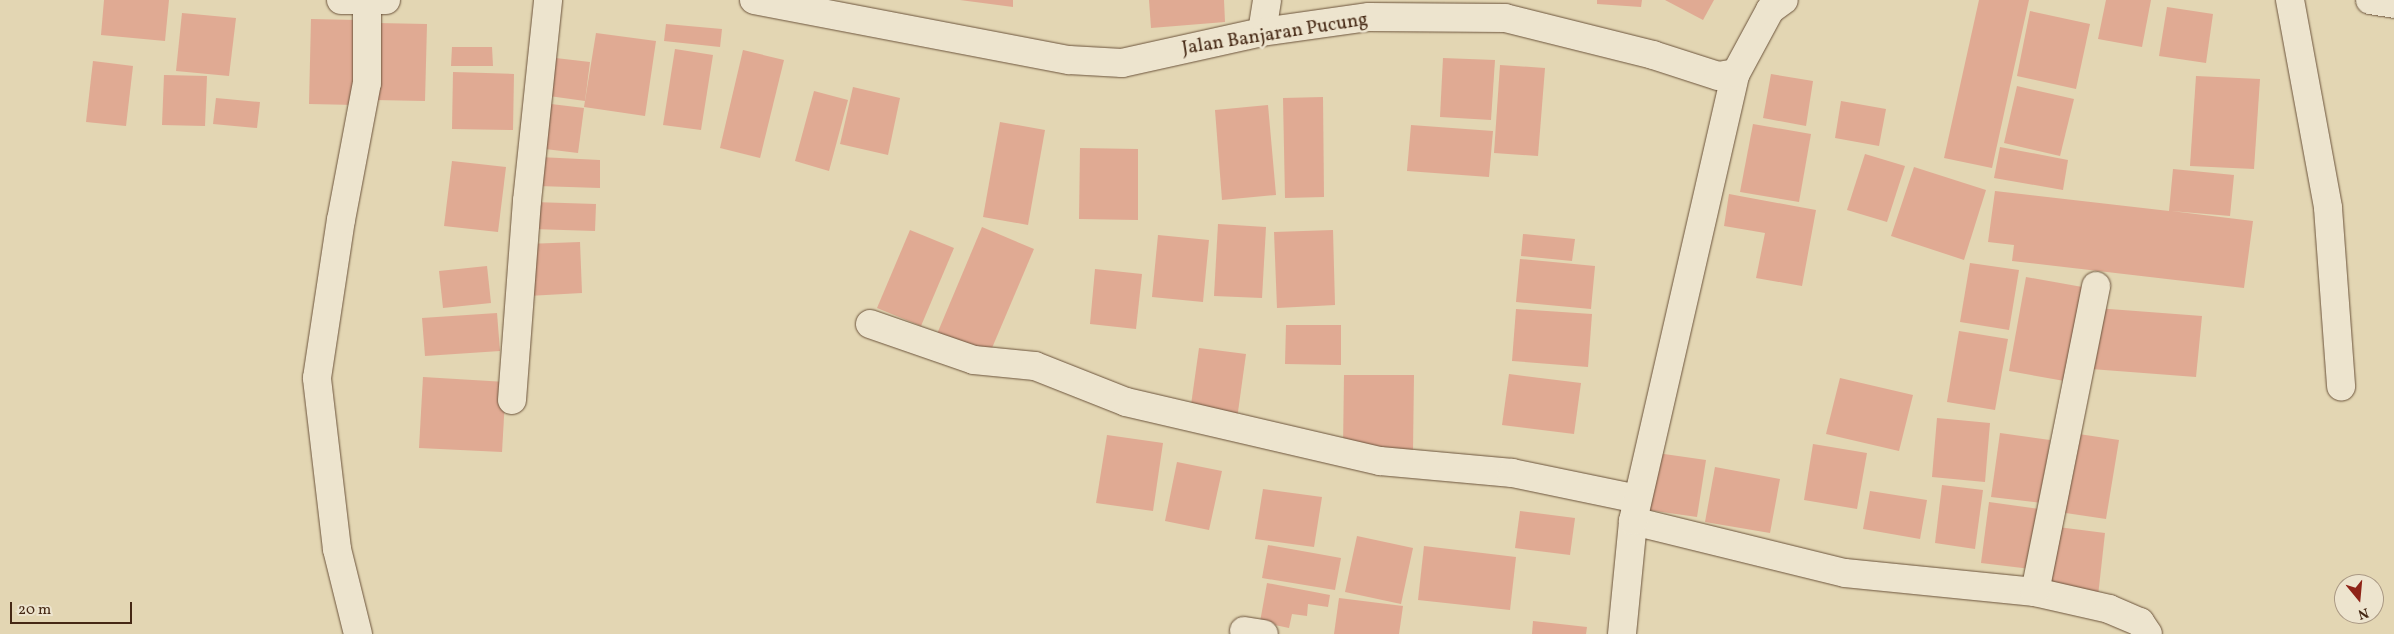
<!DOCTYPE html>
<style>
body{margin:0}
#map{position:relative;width:2394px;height:634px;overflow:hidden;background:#e3d6b3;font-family:Vollkorn,serif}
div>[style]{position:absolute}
.building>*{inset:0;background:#e0aa93}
.roads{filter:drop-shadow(0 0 1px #6c543c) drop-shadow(0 0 1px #6c543c)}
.minor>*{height:28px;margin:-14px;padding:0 14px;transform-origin:14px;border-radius:14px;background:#ede4ce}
.tertiary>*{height:28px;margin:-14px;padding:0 14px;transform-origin:14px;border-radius:14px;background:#ede4ce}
span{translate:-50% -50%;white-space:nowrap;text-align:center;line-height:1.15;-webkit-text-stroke:5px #ede4ce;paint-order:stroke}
.street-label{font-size:19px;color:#452814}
.north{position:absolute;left:2334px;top:574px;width:50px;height:50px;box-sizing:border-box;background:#ede4ce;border:1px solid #aa9984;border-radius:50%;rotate:163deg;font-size:14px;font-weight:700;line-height:20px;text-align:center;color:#452814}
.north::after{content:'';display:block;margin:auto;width:18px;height:22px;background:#8f2418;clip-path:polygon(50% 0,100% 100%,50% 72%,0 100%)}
.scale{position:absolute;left:10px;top:602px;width:122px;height:22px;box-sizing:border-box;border:2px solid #452814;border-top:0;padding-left:6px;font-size:15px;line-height:18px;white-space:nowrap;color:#452814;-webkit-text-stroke:4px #ede4ce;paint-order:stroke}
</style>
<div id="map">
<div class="building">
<i style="clip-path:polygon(104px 0,169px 0,165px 41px,101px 35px)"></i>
<i style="clip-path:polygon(960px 0,1013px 0,1013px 7px)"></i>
<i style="clip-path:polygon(1149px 0,1224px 0,1225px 22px,1151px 28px)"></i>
<i style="clip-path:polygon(1597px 0,1642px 0,1641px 7px,1597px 4px)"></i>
<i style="clip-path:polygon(1665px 0,1714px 0,1703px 20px)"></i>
<i style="clip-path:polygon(1979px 0,2029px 0,1992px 168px,1944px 158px)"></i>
<i style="clip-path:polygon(2106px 0,2151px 0,2142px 47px,2098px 39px)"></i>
<i style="clip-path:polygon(2167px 7px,2213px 14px,2206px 63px,2159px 56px)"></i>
<i style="clip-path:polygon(2030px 11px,2090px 24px,2076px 89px,2017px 76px)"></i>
<i style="clip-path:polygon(182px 13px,236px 18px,229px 76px,176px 71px)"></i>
<i style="clip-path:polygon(311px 19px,358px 20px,356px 105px,309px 104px)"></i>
<i style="clip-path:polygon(377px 23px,427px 24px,425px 101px,375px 100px)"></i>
<i style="clip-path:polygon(666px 24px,722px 29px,720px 47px,664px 41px)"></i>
<i style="clip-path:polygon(596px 33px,656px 41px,645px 116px,584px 107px)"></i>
<i style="clip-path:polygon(452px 47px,492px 47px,493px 66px,451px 66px)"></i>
<i style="clip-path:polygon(675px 49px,713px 55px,701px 130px,663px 125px)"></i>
<i style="clip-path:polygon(743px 50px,784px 60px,760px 158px,720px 148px)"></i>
<i style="clip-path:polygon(547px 57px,590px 62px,585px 101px,542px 95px)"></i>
<i style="clip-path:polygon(1443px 58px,1495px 60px,1491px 120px,1440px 117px)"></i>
<i style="clip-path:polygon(93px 61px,133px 66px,126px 126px,86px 122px)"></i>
<i style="clip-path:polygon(1500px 65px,1545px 68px,1538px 156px,1494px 153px)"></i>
<i style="clip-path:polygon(453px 72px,514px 74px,513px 130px,452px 129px)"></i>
<i style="clip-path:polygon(1771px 74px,1813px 81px,1806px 126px,1763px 118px)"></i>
<i style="clip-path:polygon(164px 75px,207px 76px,205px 126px,162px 125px)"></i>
<i style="clip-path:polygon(2196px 76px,2260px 79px,2254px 169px,2190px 166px)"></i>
<i style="clip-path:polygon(2017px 86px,2074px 99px,2060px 156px,2004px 143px)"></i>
<i style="clip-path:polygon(853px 87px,900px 98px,888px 155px,840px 144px)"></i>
<i style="clip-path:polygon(814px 91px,848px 100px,829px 171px,795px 161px)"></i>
<i style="clip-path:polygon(1323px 97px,1324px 197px,1285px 198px,1283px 98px)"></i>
<i style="clip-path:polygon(216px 98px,260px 102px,257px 128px,213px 124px)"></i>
<i style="clip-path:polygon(1841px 101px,1886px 109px,1879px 146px,1835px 138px)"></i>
<i style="clip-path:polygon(543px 103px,584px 108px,578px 153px,537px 148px)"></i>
<i style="clip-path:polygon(1268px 105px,1276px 195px,1222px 200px,1215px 110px)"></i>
<i style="clip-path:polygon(1000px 122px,1045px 130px,1028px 225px,983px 217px)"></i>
<i style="clip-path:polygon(1753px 124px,1811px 134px,1799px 202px,1740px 192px)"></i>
<i style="clip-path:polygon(1411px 125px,1493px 131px,1489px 177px,1407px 171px)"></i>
<i style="clip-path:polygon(2000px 147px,2068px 160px,2063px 190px,1994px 178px)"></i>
<i style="clip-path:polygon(1080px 148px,1138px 149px,1138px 220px,1079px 219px)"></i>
<i style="clip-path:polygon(1865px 154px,1905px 166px,1887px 222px,1847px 210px)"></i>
<i style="clip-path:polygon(539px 157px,600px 160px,600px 188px,538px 186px)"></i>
<i style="clip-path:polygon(452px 161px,506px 167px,498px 232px,444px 226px)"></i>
<i style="clip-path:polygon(1914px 167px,1986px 190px,1964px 260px,1891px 236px)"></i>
<i style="clip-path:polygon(2173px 169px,2234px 175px,2230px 216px,2171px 211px,2253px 221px,2244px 288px,2012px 261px,2014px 245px,1988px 242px,1995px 191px,2169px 211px)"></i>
<i style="clip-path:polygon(1729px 194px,1816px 210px,1802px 286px,1756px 278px,1765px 233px,1724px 226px)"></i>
<i style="clip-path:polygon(533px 202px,596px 204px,595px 231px,532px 229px)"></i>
<i style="clip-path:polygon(1218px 224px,1266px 227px,1262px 298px,1214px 296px)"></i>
<i style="clip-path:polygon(982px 227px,1034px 249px,989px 355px,937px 334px)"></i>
<i style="clip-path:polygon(910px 230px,954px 248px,921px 326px,877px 308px)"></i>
<i style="clip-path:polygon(1333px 230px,1335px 305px,1277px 308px,1274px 232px)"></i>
<i style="clip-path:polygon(1523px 234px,1575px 239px,1572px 261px,1521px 256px)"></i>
<i style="clip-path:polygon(1158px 235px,1209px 240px,1203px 302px,1152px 297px)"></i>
<i style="clip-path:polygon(580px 242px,582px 293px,528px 296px,526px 244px)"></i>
<i style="clip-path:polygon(1520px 259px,1595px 266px,1591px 309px,1516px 302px)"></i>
<i style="clip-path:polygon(1970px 263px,2019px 270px,2009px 330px,1960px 322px)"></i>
<i style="clip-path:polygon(487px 266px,491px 303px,443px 308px,439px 271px)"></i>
<i style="clip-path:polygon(1095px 269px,1142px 274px,1136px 329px,1090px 324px)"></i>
<i style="clip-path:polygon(2026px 277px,2088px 288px,2070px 382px,2009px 371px)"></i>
<i style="clip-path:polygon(2096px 308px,2202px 316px,2196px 377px,2091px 369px)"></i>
<i style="clip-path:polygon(1516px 309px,1592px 314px,1588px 367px,1512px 361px)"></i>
<i style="clip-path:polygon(497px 313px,500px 351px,425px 356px,422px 318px)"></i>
<i style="clip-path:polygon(1286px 325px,1341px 325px,1341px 365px,1285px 364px)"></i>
<i style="clip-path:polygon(1959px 331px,2008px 339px,1995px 410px,1947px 402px)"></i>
<i style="clip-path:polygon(1199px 348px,1246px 354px,1237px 419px,1190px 412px)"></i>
<i style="clip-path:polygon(1509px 374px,1581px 383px,1574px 434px,1502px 425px)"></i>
<i style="clip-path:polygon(1344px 375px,1414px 375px,1413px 450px,1343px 449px)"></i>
<i style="clip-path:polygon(423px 377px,506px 382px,502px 452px,419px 448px)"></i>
<i style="clip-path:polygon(1840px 378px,1913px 395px,1899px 451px,1826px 434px)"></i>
<i style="clip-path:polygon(1937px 418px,1990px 423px,1985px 482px,1932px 477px)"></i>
<i style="clip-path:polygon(2000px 433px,2050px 440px,2042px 503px,1991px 497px)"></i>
<i style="clip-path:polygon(2072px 433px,2119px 440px,2106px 519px,2059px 512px)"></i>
<i style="clip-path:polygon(1107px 435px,1163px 443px,1153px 511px,1096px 503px)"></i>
<i style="clip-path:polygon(1813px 444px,1867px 453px,1857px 509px,1804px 500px)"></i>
<i style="clip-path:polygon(1657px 453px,1706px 460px,1697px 517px,1648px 510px)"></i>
<i style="clip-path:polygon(1177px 462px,1222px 471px,1209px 530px,1165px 521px)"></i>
<i style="clip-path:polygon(1715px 467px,1780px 479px,1770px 533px,1705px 522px)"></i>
<i style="clip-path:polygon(1942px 485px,1983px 490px,1975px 549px,1935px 543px)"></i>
<i style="clip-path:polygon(1263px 489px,1322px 497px,1314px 547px,1255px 539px)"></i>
<i style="clip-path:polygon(1870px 491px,1927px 500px,1920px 539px,1863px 529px)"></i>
<i style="clip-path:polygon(1989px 502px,2040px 509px,2031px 569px,1981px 563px)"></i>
<i style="clip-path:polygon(1520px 511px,1575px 518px,1570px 555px,1515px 548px)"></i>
<i style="clip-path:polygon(2058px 527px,2105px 533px,2098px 596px,2050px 590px)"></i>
<i style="clip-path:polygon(1357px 536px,1413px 548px,1401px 604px,1345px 592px)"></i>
<i style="clip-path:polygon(1268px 545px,1341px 558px,1335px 590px,1262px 578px)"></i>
<i style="clip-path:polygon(1424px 546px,1516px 557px,1510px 610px,1418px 600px)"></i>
<i style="clip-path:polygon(1267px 583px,1330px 595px,1328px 607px,1308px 604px,1307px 616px,1292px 614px,1289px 628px,1260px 622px)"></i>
<i style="clip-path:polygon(1339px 598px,1403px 606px,1399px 634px,1334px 634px)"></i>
<i style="clip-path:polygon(1533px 621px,1587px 627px,1586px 634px,1532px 634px)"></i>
</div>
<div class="roads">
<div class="minor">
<i style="left:2290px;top:0;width:211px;rotate:79.6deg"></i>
<i style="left:2328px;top:208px;width:179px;rotate:85.8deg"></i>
<i style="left:2370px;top:0;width:24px;rotate:9deg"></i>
<i style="left:1262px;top:32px;width:32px;rotate:-81deg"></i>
<i style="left:870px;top:324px;width:110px;rotate:19.1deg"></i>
<i style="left:974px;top:360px;width:61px;rotate:5.6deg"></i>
<i style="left:1035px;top:366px;width:98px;rotate:21.6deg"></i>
<i style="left:1126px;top:402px;width:261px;rotate:13.1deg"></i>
<i style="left:1380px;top:461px;width:133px;rotate:5.2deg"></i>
<i style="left:1512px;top:473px;width:128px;rotate:11.7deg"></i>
<i style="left:512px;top:400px;width:200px;rotate:-85.7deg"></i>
<i style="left:527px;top:201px;width:202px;rotate:-84deg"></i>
<i style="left:1633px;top:521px;width:218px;rotate:13.8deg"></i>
<i style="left:1845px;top:573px;width:191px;rotate:5.7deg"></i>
<i style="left:2035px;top:592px;width:76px;rotate:12.9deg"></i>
<i style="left:2109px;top:609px;width:34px;rotate:23deg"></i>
<i style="left:2140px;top:622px;width:14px;rotate:56deg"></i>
<i style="left:2035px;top:592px;width:312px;rotate:-78.7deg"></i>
<i style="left:1244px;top:631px;width:20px;rotate:9deg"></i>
<i style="left:358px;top:634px;width:88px;rotate:-103.9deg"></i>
<i style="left:337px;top:549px;width:172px;rotate:-96.7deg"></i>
<i style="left:317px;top:378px;width:160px;rotate:-81.4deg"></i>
<i style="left:341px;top:220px;width:139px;rotate:-79.3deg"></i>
<i style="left:367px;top:83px;width:81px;rotate:-90deg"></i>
<i style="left:1622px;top:634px;width:114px;rotate:-84.4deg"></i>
<i style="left:1633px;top:521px;width:460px;rotate:-77.1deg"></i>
</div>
<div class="tertiary">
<i style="left:341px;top:0;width:45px"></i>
<i style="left:754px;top:0;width:321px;rotate:10.8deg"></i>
<i style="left:1069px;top:60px;width:53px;rotate:3.2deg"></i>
<i style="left:1122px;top:63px;width:143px;rotate:-12.5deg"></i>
<i style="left:1262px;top:32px;width:108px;rotate:-8deg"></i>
<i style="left:1369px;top:17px;width:136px;rotate:0.4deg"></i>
<i style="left:1505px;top:18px;width:153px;rotate:14deg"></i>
<i style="left:1653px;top:55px;width:68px;rotate:17.9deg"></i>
<i style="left:1718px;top:76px;width:18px;rotate:-9deg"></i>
<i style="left:1736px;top:73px;width:72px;rotate:-61.6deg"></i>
<i style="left:1770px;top:10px;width:17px;rotate:-36deg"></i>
</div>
</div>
<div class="street-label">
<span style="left:1275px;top:35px;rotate:-9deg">Jalan Banjaran Pucung</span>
</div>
<div class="north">N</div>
<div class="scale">20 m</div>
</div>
